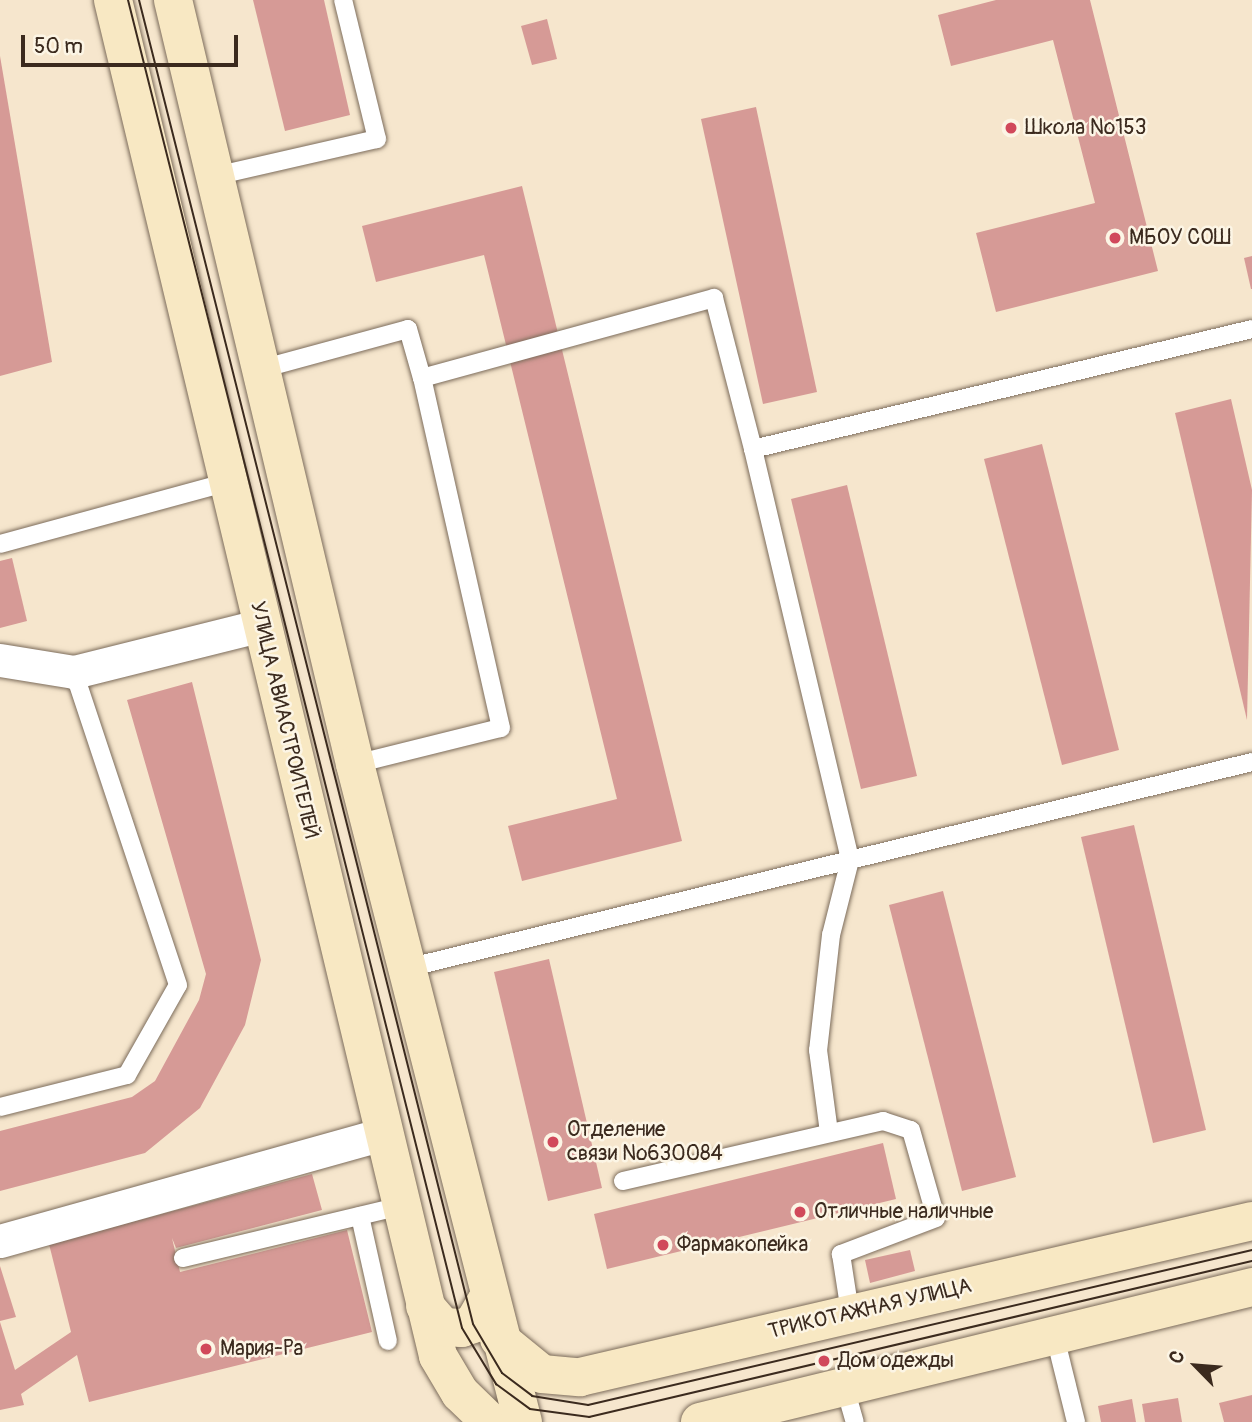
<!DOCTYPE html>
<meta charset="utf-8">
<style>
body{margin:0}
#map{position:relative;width:1252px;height:1422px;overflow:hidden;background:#f6e6cd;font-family:Pangolin,sans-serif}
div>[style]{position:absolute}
.building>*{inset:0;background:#d69a96}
.roads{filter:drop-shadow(0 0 2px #7c6c5b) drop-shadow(0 0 2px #7c6c5b)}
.lane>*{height:18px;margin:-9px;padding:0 9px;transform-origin:9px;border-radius:9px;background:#fff}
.street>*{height:33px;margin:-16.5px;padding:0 16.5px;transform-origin:16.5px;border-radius:16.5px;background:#fff}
.secondary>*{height:38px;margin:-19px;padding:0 19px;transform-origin:19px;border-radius:19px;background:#f8e8c3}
.tram>*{height:2px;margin:-1px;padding:0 1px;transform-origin:1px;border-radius:1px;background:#3b2a1e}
.dots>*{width:19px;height:19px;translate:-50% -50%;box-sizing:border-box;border:4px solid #fcf5e5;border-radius:50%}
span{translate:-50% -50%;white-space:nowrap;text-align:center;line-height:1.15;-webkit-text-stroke:5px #fcf5e5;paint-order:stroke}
.poi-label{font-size:21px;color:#3b2a1e}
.left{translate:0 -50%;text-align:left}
.street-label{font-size:21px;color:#3b2a1e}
.north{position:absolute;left:1161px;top:1331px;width:70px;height:70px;-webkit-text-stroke:5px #fcf5e5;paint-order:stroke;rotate:295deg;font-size:19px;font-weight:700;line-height:28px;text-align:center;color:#3b2a1e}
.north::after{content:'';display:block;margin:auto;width:24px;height:32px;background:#3b2a1e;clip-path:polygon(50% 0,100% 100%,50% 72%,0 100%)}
.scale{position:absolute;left:21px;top:35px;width:217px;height:32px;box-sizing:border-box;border:4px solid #3b2a1e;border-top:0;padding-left:9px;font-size:21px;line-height:24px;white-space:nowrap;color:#3b2a1e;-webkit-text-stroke:5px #fcf5e5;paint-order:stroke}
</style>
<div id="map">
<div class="building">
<i style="clip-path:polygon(253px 0,324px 0,350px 115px,285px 131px)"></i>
<i style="clip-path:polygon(996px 0,1090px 0,1158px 271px,996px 312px,976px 233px,1095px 203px,1053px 40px,951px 66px,938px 15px)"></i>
<i style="clip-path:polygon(547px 19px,557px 59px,532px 65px,521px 26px)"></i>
<i style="clip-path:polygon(0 56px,52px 362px,0 376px)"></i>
<i style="clip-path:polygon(756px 107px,817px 392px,763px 404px,701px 119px)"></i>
<i style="clip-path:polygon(522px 186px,682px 841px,522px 881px,508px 826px,617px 799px,484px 255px,376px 282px,362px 226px)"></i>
<i style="clip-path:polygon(1252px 256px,1252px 289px,1251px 289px,1244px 258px)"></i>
<i style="clip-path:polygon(1231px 399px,1252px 490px,1247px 720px,1175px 413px)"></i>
<i style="clip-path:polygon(1042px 444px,1119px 750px,1062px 765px,984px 459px)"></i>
<i style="clip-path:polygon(847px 485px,917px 776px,861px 789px,791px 499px)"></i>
<i style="clip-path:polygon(12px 558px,27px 621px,0 628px,0 561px)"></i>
<i style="clip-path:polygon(192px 682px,261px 960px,245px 1025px,200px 1108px,145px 1153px,0 1191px,0 1131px,132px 1097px,155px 1081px,199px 1000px,206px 974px,127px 700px)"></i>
<i style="clip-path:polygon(1134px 825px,1206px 1130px,1153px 1143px,1081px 837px)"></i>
<i style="clip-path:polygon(943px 891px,1016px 1177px,962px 1191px,889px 905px)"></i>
<i style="clip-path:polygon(549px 959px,602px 1188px,548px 1201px,494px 972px)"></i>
<i style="clip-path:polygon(883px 1143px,896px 1199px,607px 1269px,594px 1214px)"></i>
<i style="clip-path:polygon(312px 1174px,322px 1210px,176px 1248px,172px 1238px,180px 1272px,347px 1230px,372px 1332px,89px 1402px,77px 1355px,21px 1394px,24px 1405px,0 1410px,0 1322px,15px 1370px,71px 1332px,49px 1244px)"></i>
<i style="clip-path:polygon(910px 1250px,915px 1271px,870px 1283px,865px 1260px)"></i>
<i style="clip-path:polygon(0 1266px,16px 1317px,0 1321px)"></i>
<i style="clip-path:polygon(1252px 1395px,1252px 1422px,1224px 1422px,1219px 1403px)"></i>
<i style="clip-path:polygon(1178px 1398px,1182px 1422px,1145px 1422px,1142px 1404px)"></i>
<i style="clip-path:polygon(1132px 1399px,1136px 1422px,1101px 1422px,1098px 1406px)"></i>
</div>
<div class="roads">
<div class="lane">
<i style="left:215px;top:176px;width:166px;rotate:-12.9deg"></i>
<i style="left:377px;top:139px;width:143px;rotate:-103.7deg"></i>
<i style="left:261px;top:369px;width:152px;rotate:-15.2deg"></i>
<i style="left:408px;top:329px;width:51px;rotate:74.1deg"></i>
<i style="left:422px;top:378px;width:303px;rotate:-15.3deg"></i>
<i style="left:714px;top:298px;width:156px;rotate:75.5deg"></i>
<i style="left:753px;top:449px;width:513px;rotate:-13.52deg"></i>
<i style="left:753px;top:449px;width:422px;rotate:76.7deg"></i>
<i style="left:850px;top:860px;width:77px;rotate:104.2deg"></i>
<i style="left:831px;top:935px;width:116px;rotate:96.4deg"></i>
<i style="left:818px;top:1050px;width:83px;rotate:82.4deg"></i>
<i style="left:0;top:544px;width:236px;rotate:-15.2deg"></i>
<i style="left:355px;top:764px;width:150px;rotate:-13.9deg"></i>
<i style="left:501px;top:728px;width:359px;rotate:-102.7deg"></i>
<i style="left:407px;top:968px;width:870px;rotate:-13.7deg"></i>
<i style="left:0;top:1107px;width:131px;rotate:-14.1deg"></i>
<i style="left:127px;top:1075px;width:103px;rotate:-60.5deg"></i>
<i style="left:178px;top:985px;width:330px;rotate:-108.4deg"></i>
<i style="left:623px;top:1181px;width:267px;rotate:-13deg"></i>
<i style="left:883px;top:1121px;width:29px;rotate:18deg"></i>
<i style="left:911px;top:1130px;width:91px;rotate:74.1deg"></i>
<i style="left:936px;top:1218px;width:102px;rotate:159.2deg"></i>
<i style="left:841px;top:1254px;width:59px;rotate:81.2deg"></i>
<i style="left:360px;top:1216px;width:128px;rotate:77.4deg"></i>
<i style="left:183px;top:1258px;width:224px;rotate:-13.4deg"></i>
<i style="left:1055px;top:1337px;width:88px;rotate:76.1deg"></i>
<i style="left:845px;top:1388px;width:35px;rotate:74deg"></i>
</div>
<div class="street">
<i style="left:0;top:660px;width:75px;rotate:9.2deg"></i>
<i style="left:74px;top:672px;width:194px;rotate:-14deg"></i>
<i style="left:0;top:1241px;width:398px;rotate:-15.6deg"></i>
</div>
<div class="secondary">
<i style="left:113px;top:0;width:1394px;rotate:76.52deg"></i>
<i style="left:438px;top:1356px;width:43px;rotate:59.3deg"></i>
<i style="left:460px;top:1393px;width:42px;rotate:44deg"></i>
<i style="left:173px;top:0;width:785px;rotate:76.6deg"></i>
<i style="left:355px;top:764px;width:679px;rotate:75.68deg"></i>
<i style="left:425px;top:1306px;width:28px;rotate:49deg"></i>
<i style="left:443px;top:1327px;width:19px;rotate:3deg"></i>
<i style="left:462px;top:1328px;width:12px;rotate:-20deg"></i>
<i style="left:473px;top:1324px;width:30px;rotate:-60deg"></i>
<i style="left:499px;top:1339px;width:55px;rotate:39.1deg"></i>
<i style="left:542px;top:1374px;width:38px;rotate:5deg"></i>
<i style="left:580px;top:1377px;width:690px;rotate:-13.07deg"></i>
<i style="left:700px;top:1422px;width:568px;rotate:-13.74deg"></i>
</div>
</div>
<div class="tram">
<i style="left:128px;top:0;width:1369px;rotate:75.88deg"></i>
<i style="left:462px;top:1328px;width:66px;rotate:58.7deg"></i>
<i style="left:496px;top:1384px;width:42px;rotate:36.3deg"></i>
<i style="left:530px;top:1409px;width:60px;rotate:7.7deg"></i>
<i style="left:589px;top:1417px;width:681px;rotate:-13.24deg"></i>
<i style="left:139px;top:0;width:1365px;rotate:75.84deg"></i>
<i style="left:473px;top:1324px;width:57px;rotate:59.4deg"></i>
<i style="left:502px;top:1373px;width:38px;rotate:37deg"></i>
<i style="left:532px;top:1396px;width:57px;rotate:9.1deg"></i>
<i style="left:588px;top:1405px;width:682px;rotate:-13.14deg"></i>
</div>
<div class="dots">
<i style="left:1011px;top:128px;background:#d1495b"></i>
<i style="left:1115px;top:238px;background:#d1495b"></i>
<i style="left:553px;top:1142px;background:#d1495b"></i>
<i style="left:800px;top:1212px;background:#d1495b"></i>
<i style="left:663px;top:1245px;background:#d1495b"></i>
<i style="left:206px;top:1349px;background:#d1495b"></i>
<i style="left:824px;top:1361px;background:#d1495b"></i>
</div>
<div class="poi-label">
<span class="left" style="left:1025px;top:128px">Школа №153</span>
<span class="left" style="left:1129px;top:238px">МБОУ СОШ</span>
<span class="left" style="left:567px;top:1142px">Отделение<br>связи №630084</span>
<span class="left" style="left:814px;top:1212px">Отличные наличные</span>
<span class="left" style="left:677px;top:1245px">Фармакопейка</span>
<span class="left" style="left:220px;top:1349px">Мария-Ра</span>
<span class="left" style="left:838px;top:1361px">Дом одежды</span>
</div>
<div class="street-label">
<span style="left:284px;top:720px;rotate:77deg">УЛИЦА АВИАСТРОИТЕЛЕЙ</span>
<span style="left:870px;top:1309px;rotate:-13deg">ТРИКОТАЖНАЯ УЛИЦА</span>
</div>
<div class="north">С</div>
<div class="scale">50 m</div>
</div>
